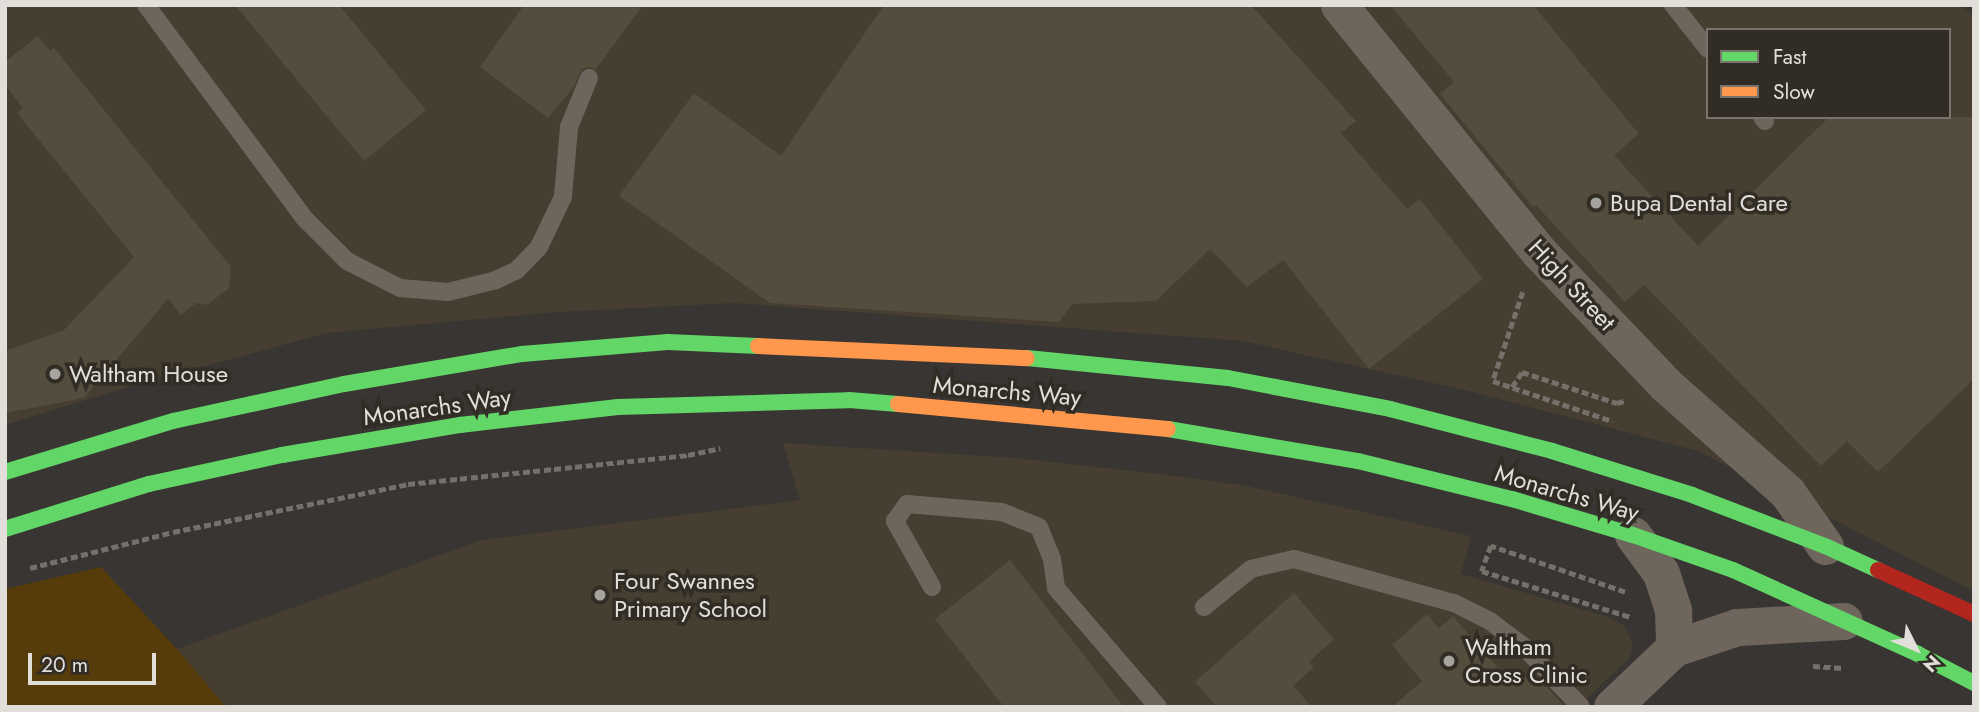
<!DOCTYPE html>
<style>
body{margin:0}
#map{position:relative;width:1979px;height:712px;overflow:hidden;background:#383532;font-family:Jost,sans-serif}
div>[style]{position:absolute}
.built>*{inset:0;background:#463e31}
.green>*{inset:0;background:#563c0a}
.building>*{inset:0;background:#544c3d}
.path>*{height:4.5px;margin-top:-2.25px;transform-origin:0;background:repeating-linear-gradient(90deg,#75706a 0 7px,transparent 0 10.5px)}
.lane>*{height:18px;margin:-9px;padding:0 9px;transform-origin:9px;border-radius:9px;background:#6e665c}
.street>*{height:37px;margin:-18.5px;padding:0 18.5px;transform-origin:18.5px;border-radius:18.5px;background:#6e665c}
.fast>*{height:16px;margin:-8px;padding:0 8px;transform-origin:8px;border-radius:8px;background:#63d668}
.slow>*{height:16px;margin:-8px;padding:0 8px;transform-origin:8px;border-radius:8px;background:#ff974d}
.jam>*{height:16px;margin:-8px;padding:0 8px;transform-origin:8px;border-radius:8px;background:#b3261e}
.dots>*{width:19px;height:19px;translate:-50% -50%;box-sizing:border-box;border:4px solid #312c24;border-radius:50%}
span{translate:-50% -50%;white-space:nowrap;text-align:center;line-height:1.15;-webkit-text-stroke:7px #312c24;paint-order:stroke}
.poi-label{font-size:24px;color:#e2dfda}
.left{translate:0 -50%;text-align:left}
.street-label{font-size:24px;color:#e2dfda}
.frame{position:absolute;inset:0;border:7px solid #e2dfda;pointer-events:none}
.legend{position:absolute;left:1706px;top:28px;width:245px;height:91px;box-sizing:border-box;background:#312c24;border:2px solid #78746d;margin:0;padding:9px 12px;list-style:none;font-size:21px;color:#e2dfda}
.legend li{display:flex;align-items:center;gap:14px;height:35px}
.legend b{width:35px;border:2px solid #78746d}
.north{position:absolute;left:1881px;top:614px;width:70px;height:70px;-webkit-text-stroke:5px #312c24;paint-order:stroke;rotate:133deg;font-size:19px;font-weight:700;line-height:28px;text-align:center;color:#e2dfda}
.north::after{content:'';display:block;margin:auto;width:24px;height:32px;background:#e2dfda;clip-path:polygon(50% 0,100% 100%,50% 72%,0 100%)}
.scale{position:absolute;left:28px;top:653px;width:128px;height:32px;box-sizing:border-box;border:4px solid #e2dfda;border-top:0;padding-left:9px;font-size:21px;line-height:24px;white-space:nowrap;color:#e2dfda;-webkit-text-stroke:5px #312c24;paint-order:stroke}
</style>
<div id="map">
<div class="built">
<i style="clip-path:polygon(evenodd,5px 5px,1962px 5px,1974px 17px,1974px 591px,1698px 451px,1461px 389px,1242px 341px,734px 303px,557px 312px,327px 333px,131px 386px,5px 425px,5px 5px,1708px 30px,1949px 30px,1949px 117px,1708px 117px,1708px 30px)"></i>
<i style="clip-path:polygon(783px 443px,1015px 458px,1169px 475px,1247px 486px,1471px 536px,1461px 574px,1605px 616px,1624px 625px,1633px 644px,1629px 658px,1578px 707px,226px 707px,177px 649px,482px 540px,800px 500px)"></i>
</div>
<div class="green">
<i style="clip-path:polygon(101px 567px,177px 649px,226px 707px,5px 707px,5px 589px)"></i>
</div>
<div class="building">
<i style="clip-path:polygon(235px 5px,339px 5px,426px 110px,364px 161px)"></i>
<i style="clip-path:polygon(524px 5px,643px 5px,596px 69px,588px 67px,582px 69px,573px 88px,548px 118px,480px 67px)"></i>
<i style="clip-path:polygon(884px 5px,1251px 5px,1356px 121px,1341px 133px,1407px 209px,1420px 199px,1483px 279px,1369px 369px,1283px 260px,1247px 287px,1210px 249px,1156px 301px,1072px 304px,1059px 322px,770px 303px,619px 196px,694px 93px,781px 156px)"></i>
<i style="clip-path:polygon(1390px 5px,1533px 5px,1639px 134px,1614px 155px,1698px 246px,1829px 117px,1974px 117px,1974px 379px,1878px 472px,1847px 441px,1821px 466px,1644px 285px,1625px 302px,1536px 205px,1533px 207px,1440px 94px,1454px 82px)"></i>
<i style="clip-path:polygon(38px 36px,50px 51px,54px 48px,231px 267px,229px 288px,207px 305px,196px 303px,181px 315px,168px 299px,84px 398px,5px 413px,5px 351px,64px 330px,134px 257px,17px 113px,23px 108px,5px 85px,5px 62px)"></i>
<i style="clip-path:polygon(1010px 560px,1124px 707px,1004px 707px,935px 619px)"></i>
<i style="clip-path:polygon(1294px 593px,1334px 639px,1309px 662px,1314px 667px,1293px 686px,1312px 707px,1217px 707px,1195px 682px)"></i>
<i style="clip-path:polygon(1427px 614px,1439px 628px,1453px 616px,1502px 672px,1541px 681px,1565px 707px,1392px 707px,1422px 681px,1392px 645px)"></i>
</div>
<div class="path">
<i style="left:1523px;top:292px;width:94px;rotate:108.6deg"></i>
<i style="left:1493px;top:381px;width:126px;rotate:18.6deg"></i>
<i style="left:1512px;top:387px;width:18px;rotate:-56deg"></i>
<i style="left:1522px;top:372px;width:100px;rotate:18.1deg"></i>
<i style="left:1617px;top:403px;width:10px;rotate:-17deg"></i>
<i style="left:30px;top:568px;width:147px;rotate:-14.1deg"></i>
<i style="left:173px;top:532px;width:240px;rotate:-11.5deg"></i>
<i style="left:408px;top:484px;width:281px;rotate:-5.9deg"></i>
<i style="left:688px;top:455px;width:33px;rotate:-12deg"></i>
<i style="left:1625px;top:592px;width:142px;rotate:-161.1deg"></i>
<i style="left:1491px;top:546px;width:27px;rotate:110deg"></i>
<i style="left:1482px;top:571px;width:156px;rotate:17.2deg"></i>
<i style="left:1813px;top:666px;width:30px;rotate:4deg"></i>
</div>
<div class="lane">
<i style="left:146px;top:5px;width:267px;rotate:53.4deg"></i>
<i style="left:305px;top:219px;width:59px;rotate:45deg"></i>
<i style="left:347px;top:261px;width:59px;rotate:27deg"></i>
<i style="left:400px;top:288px;width:48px;rotate:4.8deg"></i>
<i style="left:448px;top:292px;width:49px;rotate:-14deg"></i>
<i style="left:496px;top:280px;width:23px;rotate:-25deg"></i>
<i style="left:517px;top:270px;width:32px;rotate:-46deg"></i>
<i style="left:539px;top:247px;width:55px;rotate:-64.4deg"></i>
<i style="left:563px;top:197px;width:70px;rotate:-85.1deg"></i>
<i style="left:569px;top:127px;width:53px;rotate:-67.8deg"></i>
<i style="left:1673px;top:5px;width:56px;rotate:51.5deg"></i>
<i style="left:1762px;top:117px;width:5px;rotate:53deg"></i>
<i style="left:932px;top:587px;width:76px;rotate:-119.3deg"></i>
<i style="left:895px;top:521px;width:21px;rotate:-55deg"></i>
<i style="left:907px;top:504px;width:95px;rotate:4.8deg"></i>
<i style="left:1002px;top:512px;width:40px;rotate:22deg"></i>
<i style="left:1039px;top:527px;width:35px;rotate:68deg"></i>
<i style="left:1052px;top:559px;width:29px;rotate:82deg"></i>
<i style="left:1056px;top:588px;width:157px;rotate:49.4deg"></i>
<i style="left:1204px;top:607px;width:60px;rotate:-39deg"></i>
<i style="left:1251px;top:569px;width:44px;rotate:-13.1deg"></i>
<i style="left:1294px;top:559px;width:166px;rotate:15.4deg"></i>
<i style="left:1454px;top:603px;width:40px;rotate:26.6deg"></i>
<i style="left:1490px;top:621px;width:41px;rotate:37.1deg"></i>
<i style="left:1523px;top:646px;width:84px;rotate:46.4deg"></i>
</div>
<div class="street">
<i style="left:1339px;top:5px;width:318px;rotate:51deg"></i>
<i style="left:1539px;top:252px;width:184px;rotate:46.3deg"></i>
<i style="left:1666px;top:385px;width:162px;rotate:41.5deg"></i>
<i style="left:1787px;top:492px;width:66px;rotate:54.9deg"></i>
<i style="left:1633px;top:535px;width:47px;rotate:53.6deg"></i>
<i style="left:1661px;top:573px;width:40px;rotate:72deg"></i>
<i style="left:1673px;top:611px;width:37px;rotate:88deg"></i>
<i style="left:1612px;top:707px;width:86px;rotate:-43.6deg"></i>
<i style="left:1674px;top:648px;width:66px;rotate:-18.4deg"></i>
<i style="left:1737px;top:627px;width:107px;rotate:-3.2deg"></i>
</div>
<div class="fast">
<i style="left:1027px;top:358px;width:202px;rotate:5.7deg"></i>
<i style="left:1228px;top:378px;width:165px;rotate:10.8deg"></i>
<i style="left:1390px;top:409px;width:167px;rotate:14.5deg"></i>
<i style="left:1552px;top:451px;width:147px;rotate:17.4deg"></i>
<i style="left:1692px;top:495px;width:142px;rotate:21deg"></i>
<i style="left:1825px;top:546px;width:58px;rotate:24.4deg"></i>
<i style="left:1168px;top:429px;width:193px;rotate:9.6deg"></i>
<i style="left:1358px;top:461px;width:159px;rotate:13.9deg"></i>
<i style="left:1512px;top:499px;width:126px;rotate:16.6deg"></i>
<i style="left:1633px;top:535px;width:106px;rotate:19.3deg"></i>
<i style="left:1733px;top:570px;width:203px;rotate:24.4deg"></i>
<i style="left:1918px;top:654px;width:63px;rotate:27.4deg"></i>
<i style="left:5px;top:472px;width:176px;rotate:-16.9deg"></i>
<i style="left:173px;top:421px;width:175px;rotate:-12.2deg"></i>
<i style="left:344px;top:384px;width:181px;rotate:-9.6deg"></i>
<i style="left:522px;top:354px;width:146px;rotate:-4.7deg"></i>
<i style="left:668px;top:342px;width:90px;rotate:2.5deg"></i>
<i style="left:5px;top:529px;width:151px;rotate:-17.4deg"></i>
<i style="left:149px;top:484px;width:136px;rotate:-12.3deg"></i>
<i style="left:282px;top:455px;width:181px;rotate:-9.6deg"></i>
<i style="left:460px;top:425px;width:159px;rotate:-6.5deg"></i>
<i style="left:618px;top:407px;width:231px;rotate:-1.7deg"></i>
<i style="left:849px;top:400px;width:49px;rotate:4.7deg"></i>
</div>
<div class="slow">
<i style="left:758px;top:346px;width:269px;rotate:2.6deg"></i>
<i style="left:898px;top:404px;width:271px;rotate:5.3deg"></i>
</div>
<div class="jam">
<i style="left:1878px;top:570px;width:106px;rotate:24.6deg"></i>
</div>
<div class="dots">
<i style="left:1596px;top:203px;background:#a6a49f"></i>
<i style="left:55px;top:374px;background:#a6a49f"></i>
<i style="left:600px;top:595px;background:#a6a49f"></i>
<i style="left:1449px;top:661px;background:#a6a49f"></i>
</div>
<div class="poi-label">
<span class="left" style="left:1610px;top:203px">Bupa Dental Care</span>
<span class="left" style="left:69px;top:374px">Waltham House</span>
<span class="left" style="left:614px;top:595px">Four Swannes<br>Primary School</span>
<span class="left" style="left:1465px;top:661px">Waltham<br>Cross Clinic</span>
</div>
<div class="street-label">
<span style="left:1572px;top:285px;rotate:47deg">High Street</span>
<span style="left:1007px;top:391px;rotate:5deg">Monarchs Way</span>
<span style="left:437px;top:407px;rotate:-8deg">Monarchs Way</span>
<span style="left:1567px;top:493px;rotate:16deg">Monarchs Way</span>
</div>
<div class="frame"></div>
<ul class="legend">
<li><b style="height:9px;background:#63d668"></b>Fast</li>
<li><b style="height:9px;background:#ff974d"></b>Slow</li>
</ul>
<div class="north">N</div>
<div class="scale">20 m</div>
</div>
